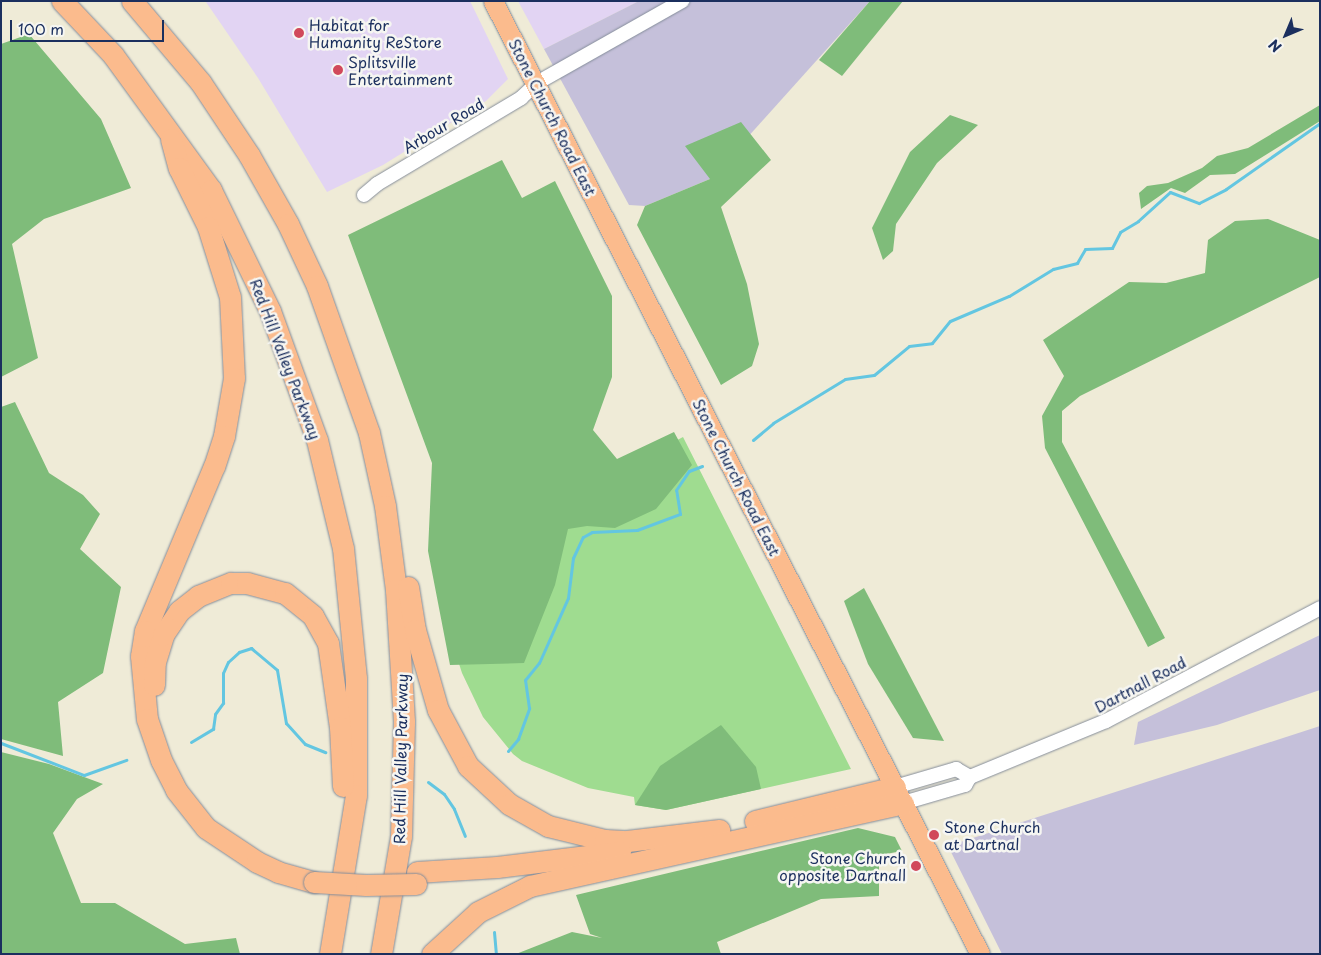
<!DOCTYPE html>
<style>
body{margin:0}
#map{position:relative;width:1321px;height:955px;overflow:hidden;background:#efebd7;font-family:"Playpen Sans",sans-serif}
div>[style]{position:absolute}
.built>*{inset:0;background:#e2d4f3}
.industrial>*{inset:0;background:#c5c0da}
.green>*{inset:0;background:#9fdc90}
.forest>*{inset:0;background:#7fbc7a}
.stream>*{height:3px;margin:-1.5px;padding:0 1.5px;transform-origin:1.5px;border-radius:1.5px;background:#63c6e1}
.roads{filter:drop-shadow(0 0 1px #858d9a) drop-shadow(0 0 1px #858d9a)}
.minor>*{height:14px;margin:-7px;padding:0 7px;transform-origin:7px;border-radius:7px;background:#fff}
.major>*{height:19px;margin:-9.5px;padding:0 9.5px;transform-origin:9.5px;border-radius:9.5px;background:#fbbb8d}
.highway>*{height:21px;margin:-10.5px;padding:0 10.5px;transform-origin:10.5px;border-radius:10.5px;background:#fbbb8d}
.bridges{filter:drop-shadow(0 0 1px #858d9a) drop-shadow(0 0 1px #858d9a)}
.highway-bridge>*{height:21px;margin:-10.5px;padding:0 10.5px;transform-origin:10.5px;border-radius:10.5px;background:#fbbb8d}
.dots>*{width:14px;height:14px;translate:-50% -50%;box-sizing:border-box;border:2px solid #f6f6f2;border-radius:50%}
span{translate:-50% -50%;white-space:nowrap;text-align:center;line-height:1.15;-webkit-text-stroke:5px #f6f6f2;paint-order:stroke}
.poi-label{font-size:15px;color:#1b2f5e}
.left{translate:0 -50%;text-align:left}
.right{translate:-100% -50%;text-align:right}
.street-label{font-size:15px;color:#1b2f5e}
.frame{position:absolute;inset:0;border:2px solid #1b2f5e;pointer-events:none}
.north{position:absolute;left:1261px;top:10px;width:50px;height:50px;-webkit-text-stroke:4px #f6f6f2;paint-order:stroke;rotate:225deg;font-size:14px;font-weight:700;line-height:20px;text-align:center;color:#1b2f5e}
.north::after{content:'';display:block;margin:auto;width:18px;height:22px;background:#1b2f5e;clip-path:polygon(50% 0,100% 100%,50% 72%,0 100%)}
.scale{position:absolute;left:10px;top:20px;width:154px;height:22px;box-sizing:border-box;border:2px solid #1b2f5e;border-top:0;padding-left:6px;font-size:15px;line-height:18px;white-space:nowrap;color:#1b2f5e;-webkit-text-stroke:4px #f6f6f2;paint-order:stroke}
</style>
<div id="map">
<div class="built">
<i style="clip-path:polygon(470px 1px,508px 79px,486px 101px,383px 165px,327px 192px,258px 78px,206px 2px)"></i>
<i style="clip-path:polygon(518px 1px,639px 1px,544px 49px)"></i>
</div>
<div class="industrial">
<i style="clip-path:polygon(639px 1px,870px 1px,710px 179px,645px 206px,629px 205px,544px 49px)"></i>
<i style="clip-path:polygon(1320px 635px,1320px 690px,1217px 725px,1134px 745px,1138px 722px)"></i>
<i style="clip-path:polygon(1320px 726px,1320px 954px,1002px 954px,948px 846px)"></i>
</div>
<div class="green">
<i style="clip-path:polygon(683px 437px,851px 769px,666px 810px,635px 805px,634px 797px,588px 788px,522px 761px,513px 754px,483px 717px,462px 673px,440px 605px,559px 503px)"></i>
</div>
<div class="forest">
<i style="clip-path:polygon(870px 1px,903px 1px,842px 76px,819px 60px)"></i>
<i style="clip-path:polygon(29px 34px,101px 119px,131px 188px,44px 219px,12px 244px,38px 358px,1px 377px,1px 44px)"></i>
<i style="clip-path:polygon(1320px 105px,1320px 121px,1235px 174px,1210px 175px,1185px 193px,1171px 188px,1141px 209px,1139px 193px,1147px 186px,1168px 183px,1202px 168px,1217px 156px,1248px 148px)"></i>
<i style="clip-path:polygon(950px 115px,978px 125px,937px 163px,896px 224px,893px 251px,883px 260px,872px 228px,910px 152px)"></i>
<i style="clip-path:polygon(741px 122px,771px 160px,721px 207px,747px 284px,759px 344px,752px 366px,721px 385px,637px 225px,645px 206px,710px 179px,685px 146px)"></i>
<i style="clip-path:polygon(502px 160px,522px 198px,555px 181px,612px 296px,612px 377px,593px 430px,617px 459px,674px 432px,692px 465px,656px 509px,615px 528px,587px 526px,568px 529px,555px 585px,524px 663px,450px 665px,428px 551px,432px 463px,348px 235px)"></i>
<i style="clip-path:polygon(1268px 219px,1320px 240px,1320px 277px,1080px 396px,1062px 411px,1062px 442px,1165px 638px,1148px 647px,1045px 448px,1042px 416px,1064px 376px,1043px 340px,1129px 282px,1166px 283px,1205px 273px,1208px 240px,1235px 221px)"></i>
<i style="clip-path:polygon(15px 402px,49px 473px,83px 495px,100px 514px,80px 549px,121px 587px,103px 673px,58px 702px,63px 756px,1px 739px,1px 407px)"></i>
<i style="clip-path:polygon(864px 588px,944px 741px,913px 738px,868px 664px,844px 601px)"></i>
<i style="clip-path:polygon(721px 725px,756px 767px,761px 789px,666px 810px,635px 805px,660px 766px)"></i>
<i style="clip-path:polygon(1px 752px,49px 764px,103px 784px,77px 799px,53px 833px,81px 903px,115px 903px,185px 944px,236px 938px,240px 954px,1px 954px)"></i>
<i style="clip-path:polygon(858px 828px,895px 837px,902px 851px,875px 856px,879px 856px,879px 896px,821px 899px,717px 942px,721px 954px,516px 954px,572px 932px,602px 938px,590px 934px,576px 895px)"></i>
</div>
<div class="stream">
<i style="left:753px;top:440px;width:26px;rotate:-40deg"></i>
<i style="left:773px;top:423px;width:84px;rotate:-31.4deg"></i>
<i style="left:845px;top:379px;width:29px;rotate:-8deg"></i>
<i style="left:874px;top:375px;width:45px;rotate:-39.6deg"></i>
<i style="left:909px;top:346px;width:23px;rotate:-7deg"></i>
<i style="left:932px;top:343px;width:28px;rotate:-51deg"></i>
<i style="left:950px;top:321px;width:64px;rotate:-23deg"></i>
<i style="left:1009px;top:296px;width:52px;rotate:-31.5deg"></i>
<i style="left:1053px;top:269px;width:25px;rotate:-14deg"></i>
<i style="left:1077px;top:263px;width:16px;rotate:-60deg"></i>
<i style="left:1085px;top:249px;width:27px;rotate:-2deg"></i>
<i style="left:1112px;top:248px;width:18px;rotate:-63deg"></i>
<i style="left:1120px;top:232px;width:21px;rotate:-31deg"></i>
<i style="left:1138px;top:221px;width:43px;rotate:-42.2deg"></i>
<i style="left:1170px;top:192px;width:31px;rotate:21deg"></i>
<i style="left:1199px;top:203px;width:30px;rotate:-27deg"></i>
<i style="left:1226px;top:189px;width:115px;rotate:-35.1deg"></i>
<i style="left:191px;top:742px;width:26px;rotate:-31deg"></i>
<i style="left:213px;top:729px;width:15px;rotate:-82deg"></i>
<i style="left:215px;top:714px;width:14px;rotate:-54deg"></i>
<i style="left:223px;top:703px;width:30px;rotate:-90deg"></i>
<i style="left:223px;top:673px;width:12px;rotate:-66deg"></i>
<i style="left:228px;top:662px;width:15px;rotate:-42deg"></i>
<i style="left:239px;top:652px;width:13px;rotate:-18deg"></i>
<i style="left:251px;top:648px;width:34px;rotate:40deg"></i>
<i style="left:277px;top:670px;width:54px;rotate:80.4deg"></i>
<i style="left:286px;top:723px;width:28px;rotate:48deg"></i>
<i style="left:305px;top:744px;width:22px;rotate:22deg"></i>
<i style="left:1px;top:743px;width:89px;rotate:21.1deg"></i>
<i style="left:84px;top:775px;width:45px;rotate:-19.7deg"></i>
<i style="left:508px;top:751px;width:16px;rotate:-50deg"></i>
<i style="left:518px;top:739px;width:33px;rotate:-70deg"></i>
<i style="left:529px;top:708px;width:28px;rotate:-98deg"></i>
<i style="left:525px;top:680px;width:22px;rotate:-51deg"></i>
<i style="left:539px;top:663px;width:71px;rotate:-66deg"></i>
<i style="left:568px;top:598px;width:40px;rotate:-82.9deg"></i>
<i style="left:573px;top:558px;width:23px;rotate:-65deg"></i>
<i style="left:583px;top:537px;width:10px;rotate:-29deg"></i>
<i style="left:592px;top:532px;width:45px;rotate:-2.5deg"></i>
<i style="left:637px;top:530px;width:46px;rotate:-20.4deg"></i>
<i style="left:680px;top:514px;width:24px;rotate:-99deg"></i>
<i style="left:676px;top:490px;width:23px;rotate:-56deg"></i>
<i style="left:689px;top:471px;width:14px;rotate:-21deg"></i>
<i style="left:428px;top:782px;width:20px;rotate:37deg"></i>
<i style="left:444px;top:794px;width:18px;rotate:56deg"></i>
<i style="left:454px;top:809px;width:29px;rotate:68deg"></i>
<i style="left:494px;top:932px;width:22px;rotate:85deg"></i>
</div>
<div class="roads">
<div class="minor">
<i style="left:364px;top:195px;width:17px;rotate:-40deg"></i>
<i style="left:377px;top:184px;width:168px;rotate:-30.8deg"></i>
<i style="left:521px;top:98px;width:22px;rotate:-43deg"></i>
<i style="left:537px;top:83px;width:167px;rotate:-29.5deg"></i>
<i style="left:895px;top:787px;width:64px;rotate:-16.4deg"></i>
<i style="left:956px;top:769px;width:16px;rotate:30deg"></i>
<i style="left:903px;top:803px;width:65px;rotate:-16.2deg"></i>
<i style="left:965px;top:785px;width:9px;rotate:-58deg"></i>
<i style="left:970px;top:777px;width:147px;rotate:-22.4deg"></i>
<i style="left:1106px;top:721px;width:242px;rotate:-27.8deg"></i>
</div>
<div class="major">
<i style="left:493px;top:1px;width:1070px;rotate:62.93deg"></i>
</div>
<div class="highway">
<i style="left:62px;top:1px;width:74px;rotate:46.6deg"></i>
<i style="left:113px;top:55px;width:167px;rotate:54deg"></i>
<i style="left:211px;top:190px;width:135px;rotate:64deg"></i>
<i style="left:270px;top:311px;width:137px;rotate:70deg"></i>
<i style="left:317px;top:440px;width:111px;rotate:76.5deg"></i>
<i style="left:343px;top:548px;width:131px;rotate:84.3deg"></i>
<i style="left:356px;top:678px;width:117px;rotate:90deg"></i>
<i style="left:356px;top:795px;width:161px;rotate:99.3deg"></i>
<i style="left:132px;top:1px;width:107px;rotate:49.9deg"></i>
<i style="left:201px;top:83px;width:87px;rotate:56.3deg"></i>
<i style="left:249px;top:155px;width:79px;rotate:60.5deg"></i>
<i style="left:288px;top:224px;width:68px;rotate:64.9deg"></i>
<i style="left:317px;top:286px;width:156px;rotate:70.5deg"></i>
<i style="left:369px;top:433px;width:75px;rotate:77.6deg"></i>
<i style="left:385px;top:506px;width:85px;rotate:82.5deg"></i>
<i style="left:396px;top:590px;width:132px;rotate:86.5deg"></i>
<i style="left:404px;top:722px;width:114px;rotate:91.5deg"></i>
<i style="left:401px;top:836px;width:120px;rotate:99.6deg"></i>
<i style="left:171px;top:139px;width:30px;rotate:75deg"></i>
<i style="left:179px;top:168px;width:66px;rotate:63.8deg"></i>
<i style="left:208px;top:227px;width:73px;rotate:72.6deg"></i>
<i style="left:230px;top:297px;width:81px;rotate:87.2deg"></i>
<i style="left:234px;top:378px;width:59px;rotate:99.8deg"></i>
<i style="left:224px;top:436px;width:32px;rotate:108deg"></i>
<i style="left:214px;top:466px;width:179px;rotate:112.7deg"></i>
<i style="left:145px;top:631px;width:25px;rotate:99deg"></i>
<i style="left:141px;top:656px;width:63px;rotate:84.6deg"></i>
<i style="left:147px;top:719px;width:43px;rotate:71.1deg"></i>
<i style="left:161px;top:760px;width:34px;rotate:63deg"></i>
<i style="left:176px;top:790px;width:48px;rotate:51.7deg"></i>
<i style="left:206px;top:828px;width:61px;rotate:33.7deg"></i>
<i style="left:257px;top:862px;width:23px;rotate:25deg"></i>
<i style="left:278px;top:872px;width:37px;rotate:16deg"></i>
<i style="left:408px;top:587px;width:44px;rotate:80.8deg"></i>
<i style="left:415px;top:630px;width:83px;rotate:74deg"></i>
<i style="left:438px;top:710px;width:64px;rotate:61.8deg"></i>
<i style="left:468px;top:766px;width:56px;rotate:42.8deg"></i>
<i style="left:509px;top:804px;width:45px;rotate:29.4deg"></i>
<i style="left:548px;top:826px;width:59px;rotate:13.8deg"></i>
<i style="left:605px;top:840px;width:22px;rotate:3deg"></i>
<i style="left:627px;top:841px;width:93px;rotate:-6.8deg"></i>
<i style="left:154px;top:685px;width:23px;rotate:-88deg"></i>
<i style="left:155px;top:662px;width:28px;rotate:-73deg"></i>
<i style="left:163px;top:635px;width:29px;rotate:-56deg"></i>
<i style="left:179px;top:611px;width:24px;rotate:-38deg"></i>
<i style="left:198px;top:596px;width:35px;rotate:-22deg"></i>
<i style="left:231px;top:583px;width:16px"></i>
<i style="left:247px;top:583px;width:39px;rotate:15deg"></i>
<i style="left:285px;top:593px;width:36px;rotate:39deg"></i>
<i style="left:313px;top:616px;width:31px;rotate:61deg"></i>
<i style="left:328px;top:643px;width:85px;rotate:81.9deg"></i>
<i style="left:340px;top:727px;width:59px;rotate:87.1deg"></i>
<i style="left:755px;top:821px;width:144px;rotate:-13.7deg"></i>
<i style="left:417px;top:872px;width:80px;rotate:-3.6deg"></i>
<i style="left:497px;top:867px;width:124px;rotate:-7deg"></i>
<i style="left:432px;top:954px;width:62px;rotate:-42.4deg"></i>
<i style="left:478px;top:912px;width:58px;rotate:-26.6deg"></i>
<i style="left:530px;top:886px;width:382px;rotate:-12.5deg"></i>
</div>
</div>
<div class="bridges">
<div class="highway-bridge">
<i style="left:314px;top:882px;width:52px;rotate:3.3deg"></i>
<i style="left:366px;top:885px;width:50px;rotate:-1.1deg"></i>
</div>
</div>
<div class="dots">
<i style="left:299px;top:33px;background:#d1495b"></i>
<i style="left:338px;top:70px;background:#d1495b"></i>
<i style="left:934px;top:835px;background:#d1495b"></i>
<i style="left:916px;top:866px;background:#d1495b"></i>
</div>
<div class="poi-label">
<span class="left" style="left:309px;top:33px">Habitat for<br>Humanity ReStore</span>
<span class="left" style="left:348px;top:70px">Splitsville<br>Entertainment</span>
<span class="left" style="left:944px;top:835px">Stone Church<br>at Dartnal</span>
<span class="right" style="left:906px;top:866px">Stone Church<br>opposite Dartnall</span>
</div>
<div class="street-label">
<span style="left:553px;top:117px;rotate:63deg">Stone Church Road East</span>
<span style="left:443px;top:125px;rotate:-31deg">Arbour Road</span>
<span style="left:286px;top:359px;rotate:69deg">Red Hill Valley Parkway</span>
<span style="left:737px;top:477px;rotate:63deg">Stone Church Road East</span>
<span style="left:1140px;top:684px;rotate:-28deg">Dartnall Road</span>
<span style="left:400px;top:759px;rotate:-89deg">Red Hill Valley Parkway</span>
</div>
<div class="frame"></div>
<div class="north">N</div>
<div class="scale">100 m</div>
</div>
